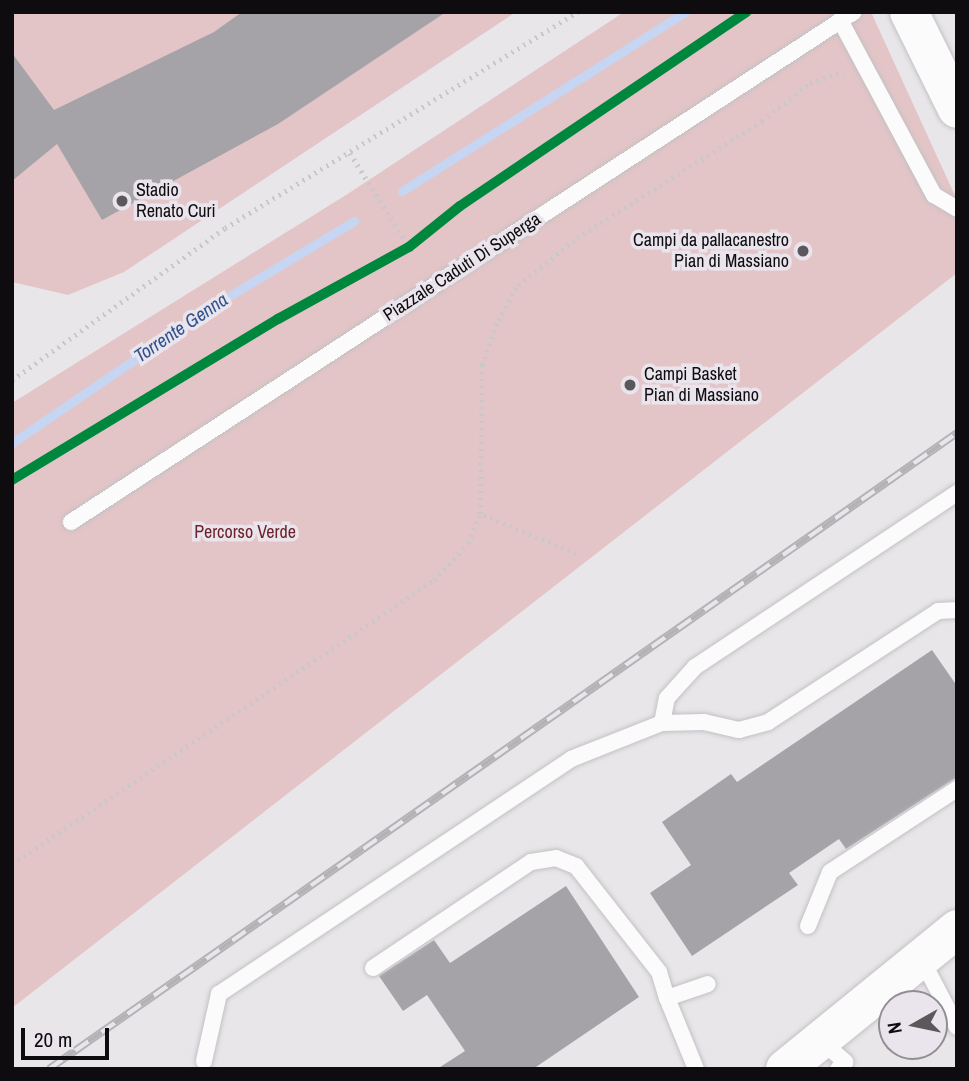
<!DOCTYPE html>
<style>
body{margin:0}
#map{position:relative;width:969px;height:1081px;overflow:hidden;background:#e9e6ea;font-family:"Archivo Narrow",sans-serif}
div>[style]{position:absolute}
.green>*{inset:0;background:#e4c5c7}
.stream>*{height:9px;margin:-4.5px;padding:0 4.5px;transform-origin:4.5px;border-radius:4.5px;background:#c5d5f2}
.building>*{inset:0;background:#a5a3a7}
.path>*{height:4.5px;margin-top:-2.25px;transform-origin:0;background:repeating-linear-gradient(90deg,#c9c8c9 0 2px,transparent 0 7px)}
.roads{filter:drop-shadow(0 0 2px #c3c1c4) drop-shadow(0 0 2px #c3c1c4)}
.lane>*{height:16px;margin:-8px;padding:0 8px;transform-origin:8px;border-radius:8px;background:#fcfbfc}
.secondary>*{height:38px;margin:-19px;padding:0 19px;transform-origin:19px;border-radius:19px;background:#fcfbfc}
.rail>*{height:8px;margin-top:-4px;transform-origin:0;background:repeating-linear-gradient(90deg,#eae4ec 0 16px,#b3b2b4 0 32px);box-sizing:border-box;border-block:2px solid #b3b2b4}
.cycleway>*{height:10px;margin:-5px;padding:0 5px;transform-origin:5px;border-radius:5px;background:#00873e}
.dots>*{width:19px;height:19px;translate:-50% -50%;box-sizing:border-box;border:4px solid #eae4ec;border-radius:50%}
span{translate:-50% -50%;white-space:nowrap;text-align:center;line-height:1.15;-webkit-text-stroke:7px #eae4ec;paint-order:stroke}
.poi-label{font-size:18px;color:#0e0c0e}
.left{translate:0 -50%;text-align:left}
.right{translate:-100% -50%;text-align:right}
.street-label{font-size:18px;color:#0e0c0e}
.park-label{font-size:18px;color:#6d212b}
.water-label{font-size:19px;color:#2f538f;font-style:italic}
.frame{position:absolute;inset:0;border:14px solid #0e0c0e;pointer-events:none}
.north{position:absolute;left:878px;top:990px;width:70px;height:70px;box-sizing:border-box;background:#eae4ec;border:2px solid #928e93;border-radius:50%;rotate:261deg;font-size:19px;font-weight:700;line-height:28px;text-align:center;color:#0e0c0e}
.north::after{content:'';display:block;margin:auto;width:24px;height:32px;background:#5b585b;clip-path:polygon(50% 0,100% 100%,50% 72%,0 100%)}
.scale{position:absolute;left:21px;top:1028px;width:88px;height:32px;box-sizing:border-box;border:4px solid #0e0c0e;border-top:0;padding-left:9px;font-size:21px;line-height:24px;white-space:nowrap;color:#0e0c0e;-webkit-text-stroke:5px #eae4ec;paint-order:stroke}
</style>
<div id="map">
<div class="green">
<i style="clip-path:polygon(12px 12px,516px 12px,124px 272px,68px 295px,12px 282px)"></i>
<i style="clip-path:polygon(624px 12px,871px 12px,957px 200px,957px 273px,12px 1008px,12px 403px,346px 195px)"></i>
</div>
<div class="stream">
<i style="left:402px;top:191px;width:335px;rotate:-32.3deg"></i>
<i style="left:12px;top:443px;width:247px;rotate:-34.3deg"></i>
<i style="left:216px;top:304px;width:161px;rotate:-31deg"></i>
</div>
<div class="building">
<i style="clip-path:polygon(242px 12px,446px 12px,278px 124px,102px 220px,57px 144px,12px 181px,12px 53px,54px 110px,214px 32px)"></i>
<i style="clip-path:polygon(932px 650px,957px 686px,957px 777px,846px 849px,839px 839px,789px 873px,798px 885px,692px 956px,650px 893px,691px 865px,662px 822px,731px 774px,737px 782px)"></i>
<i style="clip-path:polygon(566px 886px,639px 997px,533px 1069px,437px 1069px,465px 1051px,427px 995px,403px 1011px,379px 976px,434px 940px,450px 963px)"></i>
</div>
<div class="path">
<i style="left:350px;top:153px;width:111px;rotate:57.9deg"></i>
<i style="left:12px;top:380px;width:262px;rotate:-35.5deg"></i>
<i style="left:225px;top:228px;width:414px;rotate:-31.5deg"></i>
<i style="left:12px;top:480px;width:311px;rotate:-31.2deg"></i>
<i style="left:278px;top:319px;width:149px;rotate:-28.8deg"></i>
<i style="left:409px;top:247px;width:65px;rotate:-38.8deg"></i>
<i style="left:460px;top:206px;width:346px;rotate:-34.1deg"></i>
<i style="left:576px;top:554px;width:104px;rotate:-157.4deg"></i>
<i style="left:480px;top:514px;width:149px;rotate:-89.2deg"></i>
<i style="left:482px;top:365px;width:48px;rotate:-70.4deg"></i>
<i style="left:498px;top:320px;width:40px;rotate:-60.3deg"></i>
<i style="left:518px;top:285px;width:75px;rotate:-38.5deg"></i>
<i style="left:577px;top:238px;width:219px;rotate:-32.3deg"></i>
<i style="left:762px;top:121px;width:61px;rotate:-38.4deg"></i>
<i style="left:810px;top:83px;width:36px;rotate:-19deg"></i>
<i style="left:12px;top:864px;width:509px;rotate:-33.94deg"></i>
<i style="left:434px;top:580px;width:50px;rotate:-47.4deg"></i>
<i style="left:468px;top:543px;width:31px;rotate:-68deg"></i>
</div>
<div class="roads">
<div class="lane">
<i style="left:840px;top:20px;width:199px;rotate:61.8deg"></i>
<i style="left:934px;top:195px;width:27px;rotate:31deg"></i>
<i style="left:71px;top:522px;width:934px;rotate:-33.08deg"></i>
<i style="left:662px;top:723px;width:25px;rotate:-79deg"></i>
<i style="left:667px;top:698px;width:42px;rotate:-47.9deg"></i>
<i style="left:695px;top:667px;width:315px;rotate:-33.6deg"></i>
<i style="left:808px;top:926px;width:58px;rotate:-67.8deg"></i>
<i style="left:830px;top:872px;width:152px;rotate:-33.2deg"></i>
<i style="left:921px;top:958px;width:78px;rotate:62.4deg"></i>
<i style="left:373px;top:968px;width:190px;rotate:-33.9deg"></i>
<i style="left:531px;top:862px;width:25px;rotate:-9deg"></i>
<i style="left:556px;top:858px;width:22px;rotate:22deg"></i>
<i style="left:576px;top:866px;width:135px;rotate:51.9deg"></i>
<i style="left:659px;top:972px;width:27px;rotate:73deg"></i>
<i style="left:819px;top:1039px;width:35px;rotate:41deg"></i>
<i style="left:845px;top:1062px;width:10px;rotate:135deg"></i>
<i style="left:204px;top:1061px;width:69px;rotate:-77.4deg"></i>
<i style="left:219px;top:994px;width:423px;rotate:-33.7deg"></i>
<i style="left:571px;top:759px;width:98px;rotate:-21.6deg"></i>
<i style="left:662px;top:723px;width:42px;rotate:-1.4deg"></i>
<i style="left:704px;top:722px;width:36px;rotate:13deg"></i>
<i style="left:739px;top:730px;width:30px;rotate:-15deg"></i>
<i style="left:768px;top:722px;width:203px;rotate:-33.1deg"></i>
<i style="left:938px;top:611px;width:19px;rotate:-3deg"></i>
<i style="left:696px;top:1069px;width:77px;rotate:-112.2deg"></i>
<i style="left:667px;top:998px;width:43px;rotate:-18.9deg"></i>
</div>
<div class="secondary">
<i style="left:909px;top:12px;width:108px;rotate:63.7deg"></i>
<i style="left:785px;top:1069px;width:222px;rotate:-39.1deg"></i>
</div>
</div>
<div class="rail">
<i style="left:49px;top:1069px;width:1109px;rotate:-35.01deg"></i>
</div>
<div class="cycleway">
<i style="left:12px;top:480px;width:311px;rotate:-31.2deg"></i>
<i style="left:278px;top:319px;width:149px;rotate:-28.8deg"></i>
<i style="left:409px;top:247px;width:65px;rotate:-38.8deg"></i>
<i style="left:460px;top:206px;width:346px;rotate:-34.1deg"></i>
</div>
<div class="dots">
<i style="left:122px;top:201px;background:#5b585b"></i>
<i style="left:803px;top:251px;background:#5b585b"></i>
<i style="left:630px;top:385px;background:#5b585b"></i>
</div>
<div class="poi-label">
<span class="left" style="left:136px;top:201px">Stadio<br>Renato Curi</span>
<span class="right" style="left:789px;top:251px">Campi da pallacanestro<br>Pian di Massiano</span>
<span class="left" style="left:644px;top:385px">Campi Basket<br>Pian di Massiano</span>
</div>
<div class="street-label">
<span style="left:462px;top:267px;rotate:-33deg">Piazzale Caduti Di Superga</span>
</div>
<div class="park-label">
<span style="left:245px;top:532px">Percorso Verde</span>
</div>
<div class="water-label">
<span style="left:181px;top:328px;rotate:-34deg">Torrente Genna</span>
</div>
<div class="frame"></div>
<div class="north">N</div>
<div class="scale">20 m</div>
</div>
